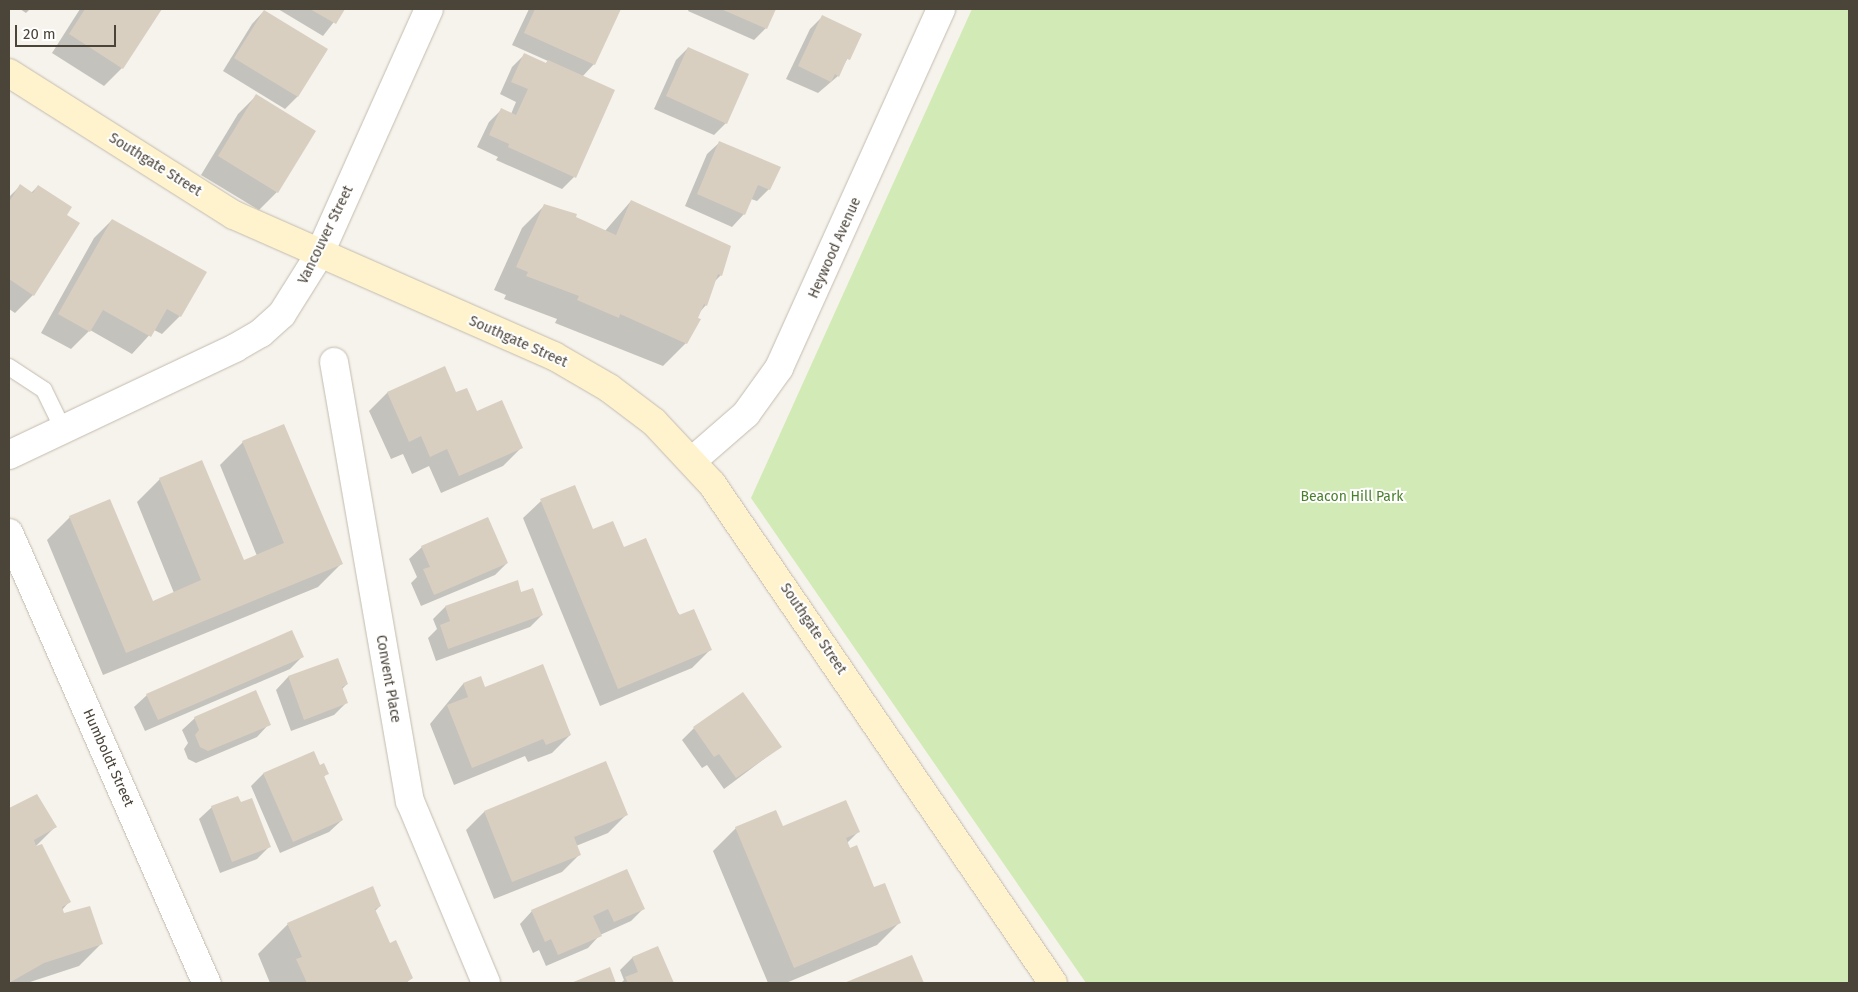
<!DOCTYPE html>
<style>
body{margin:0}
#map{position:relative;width:1858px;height:992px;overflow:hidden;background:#f6f3ec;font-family:"Fira Sans",sans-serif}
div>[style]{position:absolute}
.green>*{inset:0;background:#d2eab5}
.shadow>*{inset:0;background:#0003}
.building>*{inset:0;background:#d8cfc1}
.roads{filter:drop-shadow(0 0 1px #c2bbae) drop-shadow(0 0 1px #c2bbae)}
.lane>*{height:16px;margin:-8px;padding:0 8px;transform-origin:8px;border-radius:8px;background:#fff}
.street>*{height:28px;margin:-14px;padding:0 14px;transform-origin:14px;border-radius:14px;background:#fff}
.secondary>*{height:28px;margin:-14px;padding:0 14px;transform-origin:14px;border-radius:14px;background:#fff3cd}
span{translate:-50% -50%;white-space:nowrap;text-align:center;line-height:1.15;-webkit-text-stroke:4px #fff;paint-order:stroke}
.street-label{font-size:14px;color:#4b4439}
.park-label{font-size:14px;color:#4a7f2a}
.frame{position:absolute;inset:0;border:10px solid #4b4439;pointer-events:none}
.scale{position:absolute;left:15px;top:25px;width:101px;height:22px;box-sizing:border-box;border:2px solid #4b4439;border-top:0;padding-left:6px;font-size:15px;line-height:18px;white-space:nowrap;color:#4b4439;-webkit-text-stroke:4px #fff;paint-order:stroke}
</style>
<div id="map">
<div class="green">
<i style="clip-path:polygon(972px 9px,1849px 9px,1849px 983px,1086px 983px,751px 498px)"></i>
</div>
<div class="shadow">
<i style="clip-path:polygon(20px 9px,30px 9px,26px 13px)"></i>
<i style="clip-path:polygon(80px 9px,160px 9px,122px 68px,104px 86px,52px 53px)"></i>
<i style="clip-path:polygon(278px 9px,344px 9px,323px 36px)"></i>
<i style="clip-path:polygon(529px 9px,619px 9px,594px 64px,582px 77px,574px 177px,562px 189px,496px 160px,498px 157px,477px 147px,489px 122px,501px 110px,511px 114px,516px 102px,500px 94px,512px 67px,525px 54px,545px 64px,548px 61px,512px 45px)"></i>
<i style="clip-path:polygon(689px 9px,775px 9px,766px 28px,754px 40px,688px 11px)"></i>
<i style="clip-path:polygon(264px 11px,327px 50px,297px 97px,285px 109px,223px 71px,252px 24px)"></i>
<i style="clip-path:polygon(822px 17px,860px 35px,838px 76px,818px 93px,786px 79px,810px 29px)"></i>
<i style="clip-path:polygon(688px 48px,726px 123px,714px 135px,654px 109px,676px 60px)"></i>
<i style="clip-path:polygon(256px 96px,277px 192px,259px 210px,201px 175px,238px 114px)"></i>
<i style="clip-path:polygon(720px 142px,769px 189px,757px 201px,751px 199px,744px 214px,732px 227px,685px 206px,707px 154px)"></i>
<i style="clip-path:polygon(20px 186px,31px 193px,38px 186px,65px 215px,33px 295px,15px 313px,9px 309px,9px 197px)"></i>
<i style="clip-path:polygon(631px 201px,721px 275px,714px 282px,706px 305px,699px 313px,686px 343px,663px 366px,555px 323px,557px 319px,504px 299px,506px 295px,494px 290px,522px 228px,545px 205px,605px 231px)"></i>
<i style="clip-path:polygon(112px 220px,180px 316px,162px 334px,154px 330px,132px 354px,90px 330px,71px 349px,41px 333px,94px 238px)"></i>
<i style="clip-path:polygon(444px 368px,456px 394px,521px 448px,503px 466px,441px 493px,429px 466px,412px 474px,403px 454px,391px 459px,369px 411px,387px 393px)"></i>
<i style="clip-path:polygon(243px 442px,341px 564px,318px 587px,103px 675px,47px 540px,70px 517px,152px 602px,174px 593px,137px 502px,160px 479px,243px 562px,257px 556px,220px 465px)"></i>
<i style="clip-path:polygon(541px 501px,623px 549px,710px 650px,692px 668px,600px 706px,523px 518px)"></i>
<i style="clip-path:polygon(422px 547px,507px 563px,495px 575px,421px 606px,411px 583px,417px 577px,409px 559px)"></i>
<i style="clip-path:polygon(517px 581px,521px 593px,542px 615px,530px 627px,436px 661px,428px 638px,437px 629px,433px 619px,445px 607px)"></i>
<i style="clip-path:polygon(302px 657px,290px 669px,145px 731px,134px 707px,147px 695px)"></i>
<i style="clip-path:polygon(338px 660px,347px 684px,341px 690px,346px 703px,334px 715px,291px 731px,276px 690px,288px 677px)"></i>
<i style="clip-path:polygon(480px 678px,485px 689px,570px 735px,552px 753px,528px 762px,525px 756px,454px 785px,430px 724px,463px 684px)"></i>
<i style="clip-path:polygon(195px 718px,269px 724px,257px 737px,196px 763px,188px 759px,184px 749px,188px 743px,182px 730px)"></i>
<i style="clip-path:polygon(694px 728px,780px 747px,724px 789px,707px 765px,702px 768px,682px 740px)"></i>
<i style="clip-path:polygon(313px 752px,319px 767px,327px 773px,323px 778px,342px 820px,329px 832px,280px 853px,251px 786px,263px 774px)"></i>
<i style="clip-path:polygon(37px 795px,55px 827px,34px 848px,69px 902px,62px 910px,63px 915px,102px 943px,79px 966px,27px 983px,9px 983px,9px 810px)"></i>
<i style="clip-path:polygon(212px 807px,269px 847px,257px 859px,220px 873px,199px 819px)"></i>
<i style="clip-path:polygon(484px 812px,626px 815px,608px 833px,576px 846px,580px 854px,562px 872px,494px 899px,466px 830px)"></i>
<i style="clip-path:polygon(736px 828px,858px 832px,847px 843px,873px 889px,900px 922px,877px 945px,786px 983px,768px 983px,713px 851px)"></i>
<i style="clip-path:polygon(627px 870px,643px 909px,631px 921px,600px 935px,588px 948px,546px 966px,539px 950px,533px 953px,520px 924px,532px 911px)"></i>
<i style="clip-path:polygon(380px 906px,375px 911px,389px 944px,412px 978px,406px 983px,270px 983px,258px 954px,288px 924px)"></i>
<i style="clip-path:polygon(657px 948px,672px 983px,621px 983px,624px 980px,620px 970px,632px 958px)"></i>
<i style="clip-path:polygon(912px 957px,923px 983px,847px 983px)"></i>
</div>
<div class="building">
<i style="clip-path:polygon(85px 9px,162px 9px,123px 69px,69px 34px)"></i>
<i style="clip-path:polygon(310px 9px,345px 9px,336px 24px)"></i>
<i style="clip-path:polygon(535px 9px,621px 9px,595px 65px,524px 33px)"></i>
<i style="clip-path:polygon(721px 9px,776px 9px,767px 29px)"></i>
<i style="clip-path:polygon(264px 10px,328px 49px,298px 97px,234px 58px)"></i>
<i style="clip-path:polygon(822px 15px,862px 34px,850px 60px,847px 59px,839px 77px,835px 74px,831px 82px,798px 66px)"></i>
<i style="clip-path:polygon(688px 47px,749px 74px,727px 124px,666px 96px)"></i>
<i style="clip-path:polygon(524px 53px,546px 63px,548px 60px,615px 90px,576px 178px,508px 147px,509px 144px,489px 135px,501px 108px,516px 115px,528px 89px,511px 82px)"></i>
<i style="clip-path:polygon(256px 94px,316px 131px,278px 193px,218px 156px)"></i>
<i style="clip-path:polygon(719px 141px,781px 167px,770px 190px,758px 185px,745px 215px,697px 194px)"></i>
<i style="clip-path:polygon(20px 184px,33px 193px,38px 185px,72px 207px,67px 215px,80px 223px,34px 296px,9px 279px,9px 202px)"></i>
<i style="clip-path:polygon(631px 200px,731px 246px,722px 276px,718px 274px,707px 306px,704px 304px,698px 318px,701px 319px,687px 344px,620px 314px,619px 318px,577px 300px,579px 296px,526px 276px,528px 272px,516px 267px,544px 204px,577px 214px,576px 217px,616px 235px)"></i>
<i style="clip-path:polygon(112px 219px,207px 272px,181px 317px,167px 309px,151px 337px,103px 310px,90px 332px,58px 314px)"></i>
<i style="clip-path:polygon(445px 366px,456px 392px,467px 388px,477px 411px,502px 400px,523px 448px,459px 476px,447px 449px,430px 457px,421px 436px,409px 442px,387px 392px)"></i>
<i style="clip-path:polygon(284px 424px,343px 564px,126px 653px,69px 516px,110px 499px,153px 601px,201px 580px,159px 478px,202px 460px,244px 560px,284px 543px,242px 441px)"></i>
<i style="clip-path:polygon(575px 485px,593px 529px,613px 521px,624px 547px,646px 538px,679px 615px,694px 609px,712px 650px,618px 689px,540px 499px)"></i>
<i style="clip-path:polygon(488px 517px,508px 563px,434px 595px,423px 569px,430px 567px,421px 546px)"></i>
<i style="clip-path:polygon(518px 580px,521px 592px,533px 588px,543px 615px,448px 649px,440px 625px,450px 621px,445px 606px)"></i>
<i style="clip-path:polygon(292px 630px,304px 657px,158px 720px,146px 694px)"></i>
<i style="clip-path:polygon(338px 658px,348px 684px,342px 687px,348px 703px,304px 720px,288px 676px)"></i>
<i style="clip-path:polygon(543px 664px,571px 735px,546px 745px,543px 739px,472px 768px,447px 705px,468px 697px,463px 683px,481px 676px,485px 687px)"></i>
<i style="clip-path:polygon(256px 690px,271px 725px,208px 751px,200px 747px,195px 735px,199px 730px,194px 717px)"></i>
<i style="clip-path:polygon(743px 692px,782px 747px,736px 778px,719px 754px,714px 757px,693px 727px)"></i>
<i style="clip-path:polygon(314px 751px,320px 765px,324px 763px,329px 774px,324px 776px,343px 820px,293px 842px,263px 773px)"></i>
<i style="clip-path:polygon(606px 761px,628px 815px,574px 837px,581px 855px,512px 882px,484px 811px)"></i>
<i style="clip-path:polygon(37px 794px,57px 827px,34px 840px,36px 846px,42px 844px,71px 902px,62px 907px,64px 913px,90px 906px,103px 944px,44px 963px,9px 983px,9px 808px)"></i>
<i style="clip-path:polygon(238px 796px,241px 802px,252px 798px,271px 847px,232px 862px,211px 806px)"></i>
<i style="clip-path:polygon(846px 800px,860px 832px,846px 838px,850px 848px,857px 845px,874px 887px,885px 883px,901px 923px,794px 968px,735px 827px,776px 810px,783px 826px)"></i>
<i style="clip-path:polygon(627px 869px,645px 909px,614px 922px,608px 909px,593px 916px,602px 936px,558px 955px,551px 939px,545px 942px,531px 910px)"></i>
<i style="clip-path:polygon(373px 886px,381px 906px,375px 909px,390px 943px,396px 940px,413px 978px,405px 983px,307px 983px,296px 959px,302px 957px,287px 923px)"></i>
<i style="clip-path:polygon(658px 946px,674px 983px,628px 983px,625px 977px,638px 972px,632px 957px)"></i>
<i style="clip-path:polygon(912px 955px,924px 983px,844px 983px)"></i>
<i style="clip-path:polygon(610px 967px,616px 983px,571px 983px)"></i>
</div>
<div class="roads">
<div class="lane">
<i style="left:9px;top:367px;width:42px;rotate:33.3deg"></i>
<i style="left:44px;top:390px;width:43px;rotate:64deg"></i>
</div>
<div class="street">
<i style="left:334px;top:362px;width:446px;rotate:80.2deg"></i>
<i style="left:410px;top:801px;width:197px;rotate:67.3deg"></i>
<i style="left:9px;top:455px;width:250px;rotate:-25.3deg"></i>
<i style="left:235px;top:348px;width:30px;rotate:-30deg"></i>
<i style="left:261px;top:333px;width:28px;rotate:-42deg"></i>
<i style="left:282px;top:314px;width:70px;rotate:-57.9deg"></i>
<i style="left:319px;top:255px;width:269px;rotate:-65.9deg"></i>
<i style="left:692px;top:461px;width:72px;rotate:-41deg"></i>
<i style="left:746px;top:414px;width:57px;rotate:-54.3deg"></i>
<i style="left:779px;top:368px;width:394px;rotate:-65.7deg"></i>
<i style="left:9px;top:533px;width:492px;rotate:66.3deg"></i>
</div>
<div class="secondary">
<i style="left:9px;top:73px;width:266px;rotate:32.3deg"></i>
<i style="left:234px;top:215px;width:350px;rotate:23.8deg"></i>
<i style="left:554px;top:356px;width:64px;rotate:30.2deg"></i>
<i style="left:609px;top:388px;width:56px;rotate:37.1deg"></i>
<i style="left:654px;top:422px;width:85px;rotate:46.9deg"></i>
<i style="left:712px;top:484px;width:604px;rotate:55.65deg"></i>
</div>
</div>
<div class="street-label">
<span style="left:155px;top:165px;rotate:32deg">Southgate Street</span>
<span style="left:326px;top:235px;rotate:-64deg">Vancouver Street</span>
<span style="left:835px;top:248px;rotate:-66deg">Heywood Avenue</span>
<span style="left:518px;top:342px;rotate:24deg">Southgate Street</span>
<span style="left:813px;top:629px;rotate:56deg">Southgate Street</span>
<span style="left:388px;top:679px;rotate:80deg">Convent Place</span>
<span style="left:108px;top:758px;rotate:66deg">Humboldt Street</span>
</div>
<div class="park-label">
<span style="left:1352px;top:497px">Beacon Hill Park</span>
</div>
<div class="frame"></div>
<div class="scale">20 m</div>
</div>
